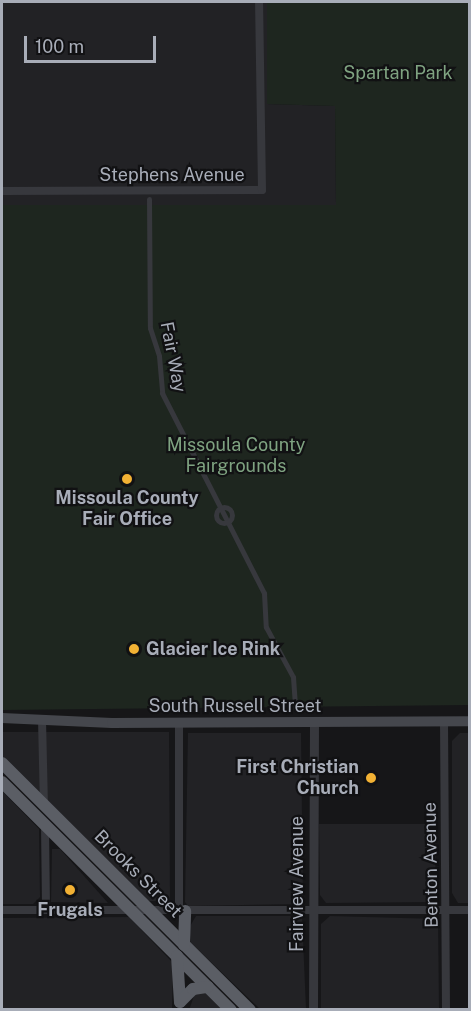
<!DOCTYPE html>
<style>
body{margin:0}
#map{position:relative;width:471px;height:1011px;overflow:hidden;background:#161618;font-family:"Public Sans",sans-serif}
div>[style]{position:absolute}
.built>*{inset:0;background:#222225}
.green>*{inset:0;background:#1e261f}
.pedestrian>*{height:5px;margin:-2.5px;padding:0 2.5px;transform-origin:2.5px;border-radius:2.5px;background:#37383d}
.pedestrian>.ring{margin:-2.5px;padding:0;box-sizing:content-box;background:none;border:5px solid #37383d;border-radius:50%}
.minor>*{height:8px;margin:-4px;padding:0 4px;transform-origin:4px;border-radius:4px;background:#37383d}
.tertiary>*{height:9px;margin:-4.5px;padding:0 4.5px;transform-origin:4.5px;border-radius:4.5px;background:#37383d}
.secondary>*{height:10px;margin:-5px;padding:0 5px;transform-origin:5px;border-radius:5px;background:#45474d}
.trunk>*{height:12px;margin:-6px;padding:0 6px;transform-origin:6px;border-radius:6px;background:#5b5e65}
.dots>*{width:16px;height:16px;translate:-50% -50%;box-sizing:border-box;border:3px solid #111113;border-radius:50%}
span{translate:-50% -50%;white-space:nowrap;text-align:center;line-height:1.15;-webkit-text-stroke:4.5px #111113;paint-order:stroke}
.park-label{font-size:18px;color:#7fa381}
.street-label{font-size:18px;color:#a8adb8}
.poi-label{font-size:18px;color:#a8adb8;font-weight:700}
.left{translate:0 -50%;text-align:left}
.right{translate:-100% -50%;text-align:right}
.frame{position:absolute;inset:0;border:3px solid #a8adb8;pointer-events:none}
.scale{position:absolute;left:24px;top:36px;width:132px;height:27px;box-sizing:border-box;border:3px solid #a8adb8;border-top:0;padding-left:8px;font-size:18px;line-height:21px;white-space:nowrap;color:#a8adb8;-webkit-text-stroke:4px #111113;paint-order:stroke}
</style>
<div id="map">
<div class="built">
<i style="clip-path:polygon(2px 2px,267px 2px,267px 104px,335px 106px,336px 205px,2px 205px)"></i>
<i style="clip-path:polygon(2px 732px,169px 732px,170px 901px,145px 901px,2px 757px)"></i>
<i style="clip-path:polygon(188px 733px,301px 733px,303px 904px,188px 906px,185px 902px)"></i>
<i style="clip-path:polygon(460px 733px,469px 733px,469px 903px,458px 903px,452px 893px,452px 741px)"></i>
<i style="clip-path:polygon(2px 791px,39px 829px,40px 897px,33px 904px,2px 904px)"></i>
<i style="clip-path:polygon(319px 824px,437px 824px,434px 902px,326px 903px,320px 895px)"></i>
<i style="clip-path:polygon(52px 849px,60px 849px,108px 903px,51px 902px)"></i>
<i style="clip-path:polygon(196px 916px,302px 916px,306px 1009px,260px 1009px,191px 943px,189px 928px)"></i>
<i style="clip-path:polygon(330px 916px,438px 919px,439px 1009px,321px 1009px,321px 924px)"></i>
<i style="clip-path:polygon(129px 917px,173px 963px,172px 1009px,2px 1009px,2px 918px)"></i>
<i style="clip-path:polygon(204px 991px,225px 1010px,189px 1010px,195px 993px)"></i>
</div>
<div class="green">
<i style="clip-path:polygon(267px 2px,469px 2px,469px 705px,2px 710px,2px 205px,336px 205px,335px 106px,267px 104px)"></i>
</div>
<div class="pedestrian">
<i style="left:149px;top:199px;width:129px;rotate:89.6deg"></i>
<i style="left:150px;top:328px;width:29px;rotate:72deg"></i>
<i style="left:159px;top:356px;width:37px;rotate:85deg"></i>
<i style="left:162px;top:393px;width:225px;rotate:63deg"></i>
<i style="left:264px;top:593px;width:34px;rotate:87deg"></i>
<i style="left:266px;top:627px;width:57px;rotate:61.6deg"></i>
<i style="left:293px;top:677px;width:31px;rotate:86deg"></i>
<i class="ring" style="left:216px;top:507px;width:11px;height:11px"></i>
</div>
<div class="minor">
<i style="left:2px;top:191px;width:260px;rotate:-0.2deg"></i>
<i style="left:262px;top:190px;width:188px;rotate:-90.9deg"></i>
<i style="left:42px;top:719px;width:86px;rotate:88.7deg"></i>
<i style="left:444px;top:721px;width:289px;rotate:89.6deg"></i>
<i style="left:179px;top:722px;width:188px;rotate:90deg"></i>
<i style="left:45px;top:825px;width:85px;rotate:89.3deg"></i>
<i style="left:2px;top:910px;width:468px"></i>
</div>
<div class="tertiary">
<i style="left:313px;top:1010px;width:288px;rotate:-89.8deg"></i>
</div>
<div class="secondary">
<i style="left:2px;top:718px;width:110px;rotate:2.6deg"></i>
<i style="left:112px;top:723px;width:358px;rotate:-0.3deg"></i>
</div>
<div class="trunk">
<i style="left:2px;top:763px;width:350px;rotate:44.9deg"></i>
<i style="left:2px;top:782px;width:323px;rotate:44.9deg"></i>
<i style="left:184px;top:945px;width:34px;rotate:-88deg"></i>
<i style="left:177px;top:956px;width:46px;rotate:86.3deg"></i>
<i style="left:180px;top:1002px;width:18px;rotate:-45deg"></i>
<i style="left:193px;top:989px;width:15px;rotate:-8deg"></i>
</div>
<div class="dots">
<i style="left:127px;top:479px;background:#f2b134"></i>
<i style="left:134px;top:649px;background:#f2b134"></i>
<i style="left:371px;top:778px;background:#f2b134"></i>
<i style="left:70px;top:890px;background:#f2b134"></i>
</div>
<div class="park-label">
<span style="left:398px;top:73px">Spartan Park</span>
<span style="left:236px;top:456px">Missoula County<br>Fairgrounds</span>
</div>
<div class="street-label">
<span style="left:172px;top:175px">Stephens Avenue</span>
<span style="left:173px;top:357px;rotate:79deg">Fair Way</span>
<span style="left:235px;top:706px">South Russell Street</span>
<span style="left:431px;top:865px;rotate:-91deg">Benton Avenue</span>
<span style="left:138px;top:874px;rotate:45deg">Brooks Street</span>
<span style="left:297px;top:884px;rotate:-90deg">Fairview Avenue</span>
</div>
<div class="poi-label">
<span style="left:127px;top:509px">Missoula County<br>Fair Office</span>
<span class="left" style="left:146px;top:649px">Glacier Ice Rink</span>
<span class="right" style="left:359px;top:778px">First Christian<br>Church</span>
<span style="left:70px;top:910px">Frugals</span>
</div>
<div class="frame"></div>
<div class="scale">100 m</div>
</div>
